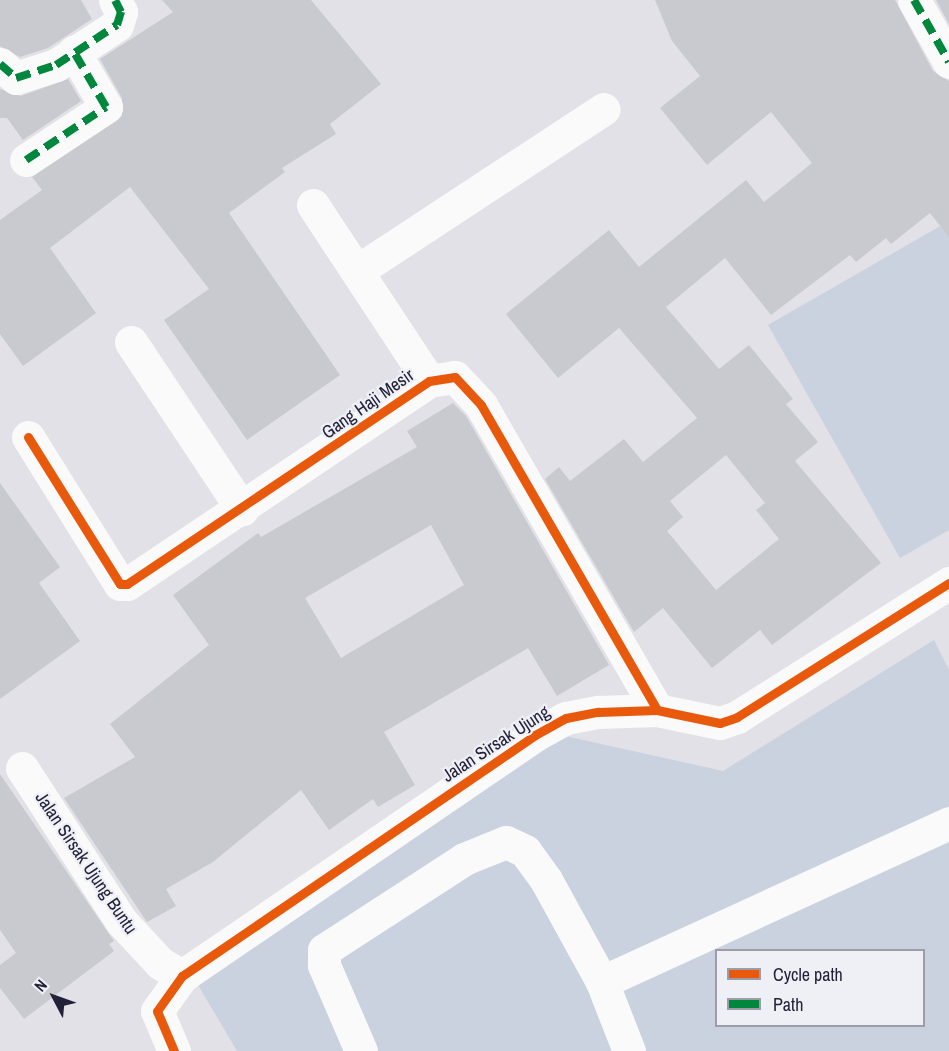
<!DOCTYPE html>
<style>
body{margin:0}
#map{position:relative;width:949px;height:1051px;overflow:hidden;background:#e1e1e7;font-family:"Archivo Narrow",sans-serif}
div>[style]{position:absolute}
.green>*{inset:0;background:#cad1df}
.building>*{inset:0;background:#c9cacf}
.minor>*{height:33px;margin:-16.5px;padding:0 16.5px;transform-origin:16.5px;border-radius:16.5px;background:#fafafb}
.quiet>*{height:8px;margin-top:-4px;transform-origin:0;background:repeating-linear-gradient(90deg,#00873e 0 15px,transparent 0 23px)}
.cycleway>*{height:9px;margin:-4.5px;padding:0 4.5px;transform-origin:4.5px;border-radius:4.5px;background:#e8590c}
span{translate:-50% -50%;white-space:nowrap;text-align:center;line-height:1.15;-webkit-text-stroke:4.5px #eff0f6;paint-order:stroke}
.street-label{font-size:18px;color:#232138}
.legend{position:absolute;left:715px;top:949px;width:210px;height:78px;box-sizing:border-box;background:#eff0f6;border:2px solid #9d9daa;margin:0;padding:8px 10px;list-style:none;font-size:18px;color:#232138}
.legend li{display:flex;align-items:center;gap:12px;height:30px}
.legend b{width:30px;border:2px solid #9d9daa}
.north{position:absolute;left:24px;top:967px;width:60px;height:60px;-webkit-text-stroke:4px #eff0f6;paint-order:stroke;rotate:311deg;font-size:16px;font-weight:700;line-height:24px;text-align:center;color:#232138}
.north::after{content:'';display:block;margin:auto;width:21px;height:27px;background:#232138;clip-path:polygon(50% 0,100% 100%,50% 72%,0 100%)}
</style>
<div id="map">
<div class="green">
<i style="clip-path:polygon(949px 221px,949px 530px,900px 558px,768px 325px)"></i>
<i style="clip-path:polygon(evenodd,934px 640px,949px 670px,949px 1051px,237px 1051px,198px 985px,556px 734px,723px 771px,934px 640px,716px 950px,924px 950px,924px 1026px,716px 1026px,716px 950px)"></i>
</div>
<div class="building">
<i style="clip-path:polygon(0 0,81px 0,92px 19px,48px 48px,20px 57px,0 46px)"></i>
<i style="clip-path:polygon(162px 0,311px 0,381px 84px,330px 124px,336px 134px,282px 168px,285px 172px,229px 213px,340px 375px,247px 440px,164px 320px,209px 289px,130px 187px,50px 248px,96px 313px,23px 366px,0 334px,0 220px,42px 190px,32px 177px,122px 116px,122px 98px,100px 59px,173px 12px)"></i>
<i style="clip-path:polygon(evenodd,655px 0,895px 0,933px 71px,949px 81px,949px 237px,930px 213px,891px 244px,886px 238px,856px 262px,850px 255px,771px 315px,725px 258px,666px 307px,719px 369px,749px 345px,793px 399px,786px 404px,818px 442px,795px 461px,881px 563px,772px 645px,760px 630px,712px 668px,663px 608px,634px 632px,545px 479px,559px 467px,570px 481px,624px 439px,643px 462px,697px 418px,619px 328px,558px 378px,506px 314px,609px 230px,639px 267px,746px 180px,764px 202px,812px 163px,771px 112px,707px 165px,660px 108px,700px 76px,672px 41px,655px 0,726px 455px,765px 503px,756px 510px,779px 539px,716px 590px,667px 531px,683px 517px,670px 501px,726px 455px)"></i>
<i style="clip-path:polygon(936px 0,949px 0,949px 24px)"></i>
<i style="clip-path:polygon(68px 79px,81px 101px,23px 140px,7px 118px,0 118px,0 89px,21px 96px)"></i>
<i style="clip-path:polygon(evenodd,453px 403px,466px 416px,609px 665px,557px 696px,528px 648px,384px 732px,415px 785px,378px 807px,373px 799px,329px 830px,301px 790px,213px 862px,166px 889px,176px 906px,147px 922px,64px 798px,135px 757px,110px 724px,209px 645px,173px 595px,258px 533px,261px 537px,417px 447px,407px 431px,453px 403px,431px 525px,464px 585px,341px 658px,305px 598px,431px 525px)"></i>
<i style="clip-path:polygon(0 483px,60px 567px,39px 583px,80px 641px,0 699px)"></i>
<i style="clip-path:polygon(0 774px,114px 941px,109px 944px,114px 951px,24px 1019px,0 988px,0 965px,16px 953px,0 930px)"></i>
</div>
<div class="minor">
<i style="left:914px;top:0;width:71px;rotate:60.6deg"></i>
<i style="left:0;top:64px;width:21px;rotate:41deg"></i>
<i style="left:16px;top:78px;width:42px;rotate:-18deg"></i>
<i style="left:56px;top:65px;width:73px;rotate:-33.3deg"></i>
<i style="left:117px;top:25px;width:14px;rotate:-73deg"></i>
<i style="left:121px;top:12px;width:13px;rotate:-117deg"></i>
<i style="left:26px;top:160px;width:96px;rotate:-33.5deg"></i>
<i style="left:106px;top:107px;width:64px;rotate:-120.2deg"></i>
<i style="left:313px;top:205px;width:211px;rotate:56.6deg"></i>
<i style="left:357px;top:271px;width:295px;rotate:-33.3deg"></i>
<i style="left:131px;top:342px;width:201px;rotate:56.4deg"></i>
<i style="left:28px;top:437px;width:173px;rotate:58deg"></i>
<i style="left:120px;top:584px;width:7px"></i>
<i style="left:127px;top:584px;width:364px;rotate:-33.9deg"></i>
<i style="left:429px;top:381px;width:26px;rotate:-9deg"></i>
<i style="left:455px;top:377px;width:38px;rotate:47deg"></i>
<i style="left:481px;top:405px;width:352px;rotate:60deg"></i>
<i style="left:22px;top:768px;width:182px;rotate:57.1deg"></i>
<i style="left:121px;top:921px;width:57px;rotate:47.1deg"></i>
<i style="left:160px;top:963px;width:26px;rotate:31deg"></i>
<i style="left:602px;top:982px;width:382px;rotate:-24.6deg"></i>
<i style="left:174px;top:1051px;width:43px;rotate:-113deg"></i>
<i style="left:157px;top:1011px;width:43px;rotate:-54.5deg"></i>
<i style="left:182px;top:976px;width:427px;rotate:-34.3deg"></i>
<i style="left:535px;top:735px;width:35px;rotate:-29deg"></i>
<i style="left:566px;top:718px;width:33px;rotate:-11deg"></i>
<i style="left:598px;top:712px;width:59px;rotate:-1.9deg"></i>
<i style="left:657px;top:710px;width:64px;rotate:11.7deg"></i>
<i style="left:720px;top:723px;width:18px;rotate:-19deg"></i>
<i style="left:737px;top:717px;width:251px;rotate:-32.3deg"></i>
<i style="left:361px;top:1051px;width:94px;rotate:-113.3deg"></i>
<i style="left:324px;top:965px;width:15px;rotate:-90deg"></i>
<i style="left:324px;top:950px;width:167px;rotate:-33deg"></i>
<i style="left:464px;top:859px;width:45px;rotate:-22deg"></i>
<i style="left:506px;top:842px;width:21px;rotate:25deg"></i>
<i style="left:525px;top:851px;width:36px;rotate:54deg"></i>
<i style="left:546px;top:880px;width:116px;rotate:61.2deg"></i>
<i style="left:602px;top:982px;width:74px;rotate:68.6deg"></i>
</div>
<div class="quiet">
<i style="left:914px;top:0;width:71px;rotate:60.6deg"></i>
<i style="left:0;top:64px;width:21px;rotate:41deg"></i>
<i style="left:16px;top:78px;width:42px;rotate:-18deg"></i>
<i style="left:56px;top:65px;width:73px;rotate:-33.3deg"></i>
<i style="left:117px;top:25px;width:14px;rotate:-73deg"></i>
<i style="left:121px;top:12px;width:13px;rotate:-117deg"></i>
<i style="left:26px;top:160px;width:96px;rotate:-33.5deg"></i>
<i style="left:106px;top:107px;width:64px;rotate:-120.2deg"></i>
</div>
<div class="cycleway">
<i style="left:28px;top:437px;width:173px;rotate:58deg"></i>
<i style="left:120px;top:584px;width:7px"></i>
<i style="left:127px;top:584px;width:364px;rotate:-33.9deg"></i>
<i style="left:429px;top:381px;width:26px;rotate:-9deg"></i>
<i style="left:455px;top:377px;width:38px;rotate:47deg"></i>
<i style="left:481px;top:405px;width:352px;rotate:60deg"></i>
<i style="left:174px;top:1051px;width:43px;rotate:-113deg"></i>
<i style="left:157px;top:1011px;width:43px;rotate:-54.5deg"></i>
<i style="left:182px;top:976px;width:427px;rotate:-34.3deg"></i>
<i style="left:535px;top:735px;width:35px;rotate:-29deg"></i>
<i style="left:566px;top:718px;width:33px;rotate:-11deg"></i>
<i style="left:598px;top:712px;width:59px;rotate:-1.9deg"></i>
<i style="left:657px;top:710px;width:64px;rotate:11.7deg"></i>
<i style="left:720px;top:723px;width:18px;rotate:-19deg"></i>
<i style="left:737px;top:717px;width:251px;rotate:-32.3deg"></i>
</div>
<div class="street-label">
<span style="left:368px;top:404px;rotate:-35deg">Gang Haji Mesir</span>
<span style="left:496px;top:744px;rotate:-33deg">Jalan Sirsak Ujung</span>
<span style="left:86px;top:863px;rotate:56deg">Jalan Sirsak Ujung Buntu</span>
</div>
<ul class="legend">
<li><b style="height:8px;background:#e8590c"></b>Cycle path</li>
<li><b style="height:8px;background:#00873e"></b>Path</li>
</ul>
<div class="north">N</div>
</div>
